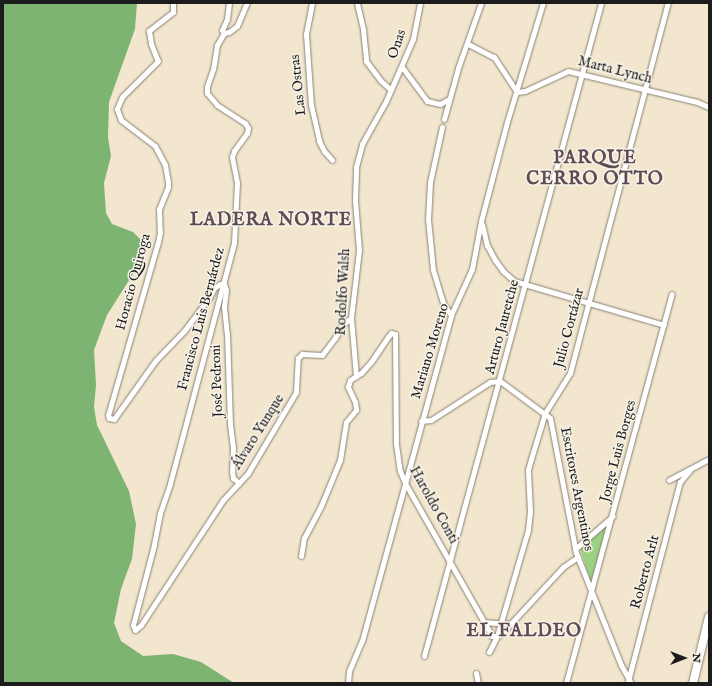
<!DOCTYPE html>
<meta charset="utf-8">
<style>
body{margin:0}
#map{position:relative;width:712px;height:686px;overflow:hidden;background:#f3e6ce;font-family:"IM FELL English",serif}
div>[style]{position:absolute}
.green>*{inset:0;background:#9cd284}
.forest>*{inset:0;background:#7db472}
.roads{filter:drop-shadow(0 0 1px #888175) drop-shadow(0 0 1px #888175)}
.minor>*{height:5px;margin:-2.5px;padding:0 2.5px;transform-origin:2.5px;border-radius:2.5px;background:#fff}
.primary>*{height:8px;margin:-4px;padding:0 4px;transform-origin:4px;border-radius:4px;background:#fff}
span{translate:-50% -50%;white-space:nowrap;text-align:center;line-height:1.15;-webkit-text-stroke:3px #f7f3e8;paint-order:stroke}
.street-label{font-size:14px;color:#1c1c1c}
.district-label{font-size:18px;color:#5d4c54;font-weight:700;letter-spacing:1px}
.frame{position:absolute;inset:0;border:4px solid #1c1c1c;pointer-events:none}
.north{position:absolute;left:664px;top:638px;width:40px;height:40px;-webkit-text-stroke:3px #f7f3e8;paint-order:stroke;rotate:90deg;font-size:11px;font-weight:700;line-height:16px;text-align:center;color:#1c1c1c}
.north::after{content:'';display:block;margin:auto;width:14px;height:18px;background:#1c1c1c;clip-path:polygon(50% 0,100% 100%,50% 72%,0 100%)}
</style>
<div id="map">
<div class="green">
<i style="clip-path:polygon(606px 523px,609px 523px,592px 585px,580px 549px)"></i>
</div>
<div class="forest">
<i style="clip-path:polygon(3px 3px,137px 3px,135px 29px,109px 102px,108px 137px,111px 156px,104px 183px,106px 213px,112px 224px,133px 232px,141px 240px,142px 252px,140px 263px,107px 315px,94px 350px,96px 385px,94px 407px,97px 425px,129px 491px,136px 524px,132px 559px,121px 589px,114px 623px,121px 641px,143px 656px,173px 654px,201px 662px,234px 683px,3px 683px)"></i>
</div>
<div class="roads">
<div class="minor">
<i style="left:173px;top:3px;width:9px;rotate:90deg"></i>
<i style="left:173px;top:12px;width:31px;rotate:142deg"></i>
<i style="left:149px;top:31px;width:13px;rotate:81deg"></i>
<i style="left:151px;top:44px;width:18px;rotate:68deg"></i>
<i style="left:158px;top:61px;width:51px;rotate:135deg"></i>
<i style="left:122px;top:97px;width:13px;rotate:113deg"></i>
<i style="left:117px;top:109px;width:12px;rotate:70deg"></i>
<i style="left:121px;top:120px;width:43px;rotate:37.4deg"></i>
<i style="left:155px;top:146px;width:21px;rotate:62deg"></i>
<i style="left:165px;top:165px;width:17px;rotate:80deg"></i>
<i style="left:168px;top:182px;width:5px;rotate:90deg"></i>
<i style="left:168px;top:187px;width:24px;rotate:112deg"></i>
<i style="left:159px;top:209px;width:23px;rotate:88deg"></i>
<i style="left:160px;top:232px;width:10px;rotate:101deg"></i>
<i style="left:158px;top:242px;width:180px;rotate:106.1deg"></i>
<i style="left:108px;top:415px;width:3px;rotate:72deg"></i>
<i style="left:109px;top:418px;width:5px;rotate:11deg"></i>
<i style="left:114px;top:419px;width:72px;rotate:-54.6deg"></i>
<i style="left:156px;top:360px;width:40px;rotate:-46deg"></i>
<i style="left:184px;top:331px;width:41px;rotate:-52.9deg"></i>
<i style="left:209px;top:298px;width:11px;rotate:-63deg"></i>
<i style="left:214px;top:288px;width:7px;rotate:-34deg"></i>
<i style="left:220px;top:284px;width:4px"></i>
<i style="left:224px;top:284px;width:6px;rotate:72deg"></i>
<i style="left:226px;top:290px;width:17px;rotate:97deg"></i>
<i style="left:224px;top:307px;width:27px;rotate:84deg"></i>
<i style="left:227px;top:334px;width:90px;rotate:88.1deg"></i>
<i style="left:230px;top:424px;width:23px;rotate:83deg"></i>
<i style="left:233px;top:447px;width:24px;rotate:92deg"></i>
<i style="left:232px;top:471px;width:7px;rotate:82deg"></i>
<i style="left:233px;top:478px;width:8px;rotate:40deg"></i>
<i style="left:229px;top:3px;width:16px;rotate:97deg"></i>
<i style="left:227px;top:19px;width:12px;rotate:114deg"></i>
<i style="left:222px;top:30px;width:4px;rotate:56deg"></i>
<i style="left:224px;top:33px;width:5px;rotate:-11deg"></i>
<i style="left:229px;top:32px;width:10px;rotate:-37deg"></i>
<i style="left:237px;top:26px;width:25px;rotate:-67deg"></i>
<i style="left:312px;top:3px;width:32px;rotate:101deg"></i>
<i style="left:306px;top:34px;width:71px;rotate:86deg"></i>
<i style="left:311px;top:105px;width:37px;rotate:77deg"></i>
<i style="left:319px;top:141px;width:11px;rotate:63deg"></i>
<i style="left:324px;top:151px;width:12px;rotate:48deg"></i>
<i style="left:357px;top:3px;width:28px;rotate:77deg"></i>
<i style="left:363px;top:30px;width:31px;rotate:84deg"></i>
<i style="left:366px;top:61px;width:25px;rotate:53deg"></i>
<i style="left:381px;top:81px;width:13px;rotate:42deg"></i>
<i style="left:224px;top:33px;width:14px;rotate:120deg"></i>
<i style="left:217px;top:45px;width:24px;rotate:99deg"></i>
<i style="left:213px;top:69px;width:18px;rotate:109deg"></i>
<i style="left:207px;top:86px;width:7px;rotate:90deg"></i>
<i style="left:207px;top:93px;width:16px;rotate:50deg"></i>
<i style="left:217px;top:105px;width:33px;rotate:33deg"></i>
<i style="left:245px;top:123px;width:6px;rotate:59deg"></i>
<i style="left:248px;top:128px;width:5px;rotate:101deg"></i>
<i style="left:247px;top:133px;width:22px;rotate:126deg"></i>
<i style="left:234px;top:151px;width:6px;rotate:108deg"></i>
<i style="left:232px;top:157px;width:26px;rotate:79deg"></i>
<i style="left:237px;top:183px;width:60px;rotate:92.9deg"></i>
<i style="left:234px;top:243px;width:249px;rotate:104.9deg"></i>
<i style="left:170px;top:484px;width:31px;rotate:109deg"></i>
<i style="left:160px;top:513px;width:33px;rotate:101deg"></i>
<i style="left:154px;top:545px;width:83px;rotate:104.7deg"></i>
<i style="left:133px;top:625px;width:5px;rotate:68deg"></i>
<i style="left:135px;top:630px;width:8px;rotate:-40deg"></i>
<i style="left:141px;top:625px;width:149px;rotate:-56.7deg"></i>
<i style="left:223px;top:500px;width:37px;rotate:-47deg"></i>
<i style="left:248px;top:473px;width:94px;rotate:-59.3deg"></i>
<i style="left:296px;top:392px;width:34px;rotate:-87deg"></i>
<i style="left:298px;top:358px;width:6px;rotate:-45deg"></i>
<i style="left:302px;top:354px;width:20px;rotate:3deg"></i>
<i style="left:322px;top:355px;width:21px;rotate:-53deg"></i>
<i style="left:335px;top:338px;width:15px;rotate:-62deg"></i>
<i style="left:342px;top:325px;width:11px;rotate:-38deg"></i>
<i style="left:468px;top:44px;width:29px;rotate:27deg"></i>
<i style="left:494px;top:57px;width:42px;rotate:56.7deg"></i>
<i style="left:517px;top:92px;width:8px;rotate:-7deg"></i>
<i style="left:525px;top:91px;width:47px;rotate:-24.9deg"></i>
<i style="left:568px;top:71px;width:133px;rotate:13.5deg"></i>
<i style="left:697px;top:102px;width:13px;rotate:23deg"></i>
<i style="left:402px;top:67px;width:42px;rotate:53.7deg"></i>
<i style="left:427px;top:101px;width:13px;rotate:13deg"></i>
<i style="left:440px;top:104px;width:10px;rotate:-29deg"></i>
<i style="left:444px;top:119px;width:53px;rotate:-74.6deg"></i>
<i style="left:458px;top:68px;width:69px;rotate:-70.5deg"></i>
<i style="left:442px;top:127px;width:56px;rotate:102.3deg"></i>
<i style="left:430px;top:182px;width:37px;rotate:93deg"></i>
<i style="left:428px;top:219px;width:51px;rotate:84.4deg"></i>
<i style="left:433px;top:270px;width:37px;rotate:73deg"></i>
<i style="left:444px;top:305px;width:12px;rotate:55deg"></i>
<i style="left:482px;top:224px;width:22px;rotate:77deg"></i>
<i style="left:487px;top:245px;width:17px;rotate:62deg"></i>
<i style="left:495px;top:260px;width:14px;rotate:54deg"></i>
<i style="left:503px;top:271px;width:15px;rotate:42deg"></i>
<i style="left:514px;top:281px;width:156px;rotate:16.3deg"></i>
<i style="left:356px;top:376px;width:6px;rotate:-31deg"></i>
<i style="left:361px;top:373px;width:15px;rotate:-48deg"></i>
<i style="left:371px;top:362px;width:30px;rotate:-56deg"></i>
<i style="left:388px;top:337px;width:5px;rotate:-53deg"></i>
<i style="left:391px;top:333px;width:4px;rotate:14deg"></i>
<i style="left:395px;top:334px;width:110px;rotate:89.5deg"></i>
<i style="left:396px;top:444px;width:27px;rotate:82deg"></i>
<i style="left:400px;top:471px;width:13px;rotate:67deg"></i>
<i style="left:405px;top:483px;width:176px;rotate:60.4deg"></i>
<i style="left:492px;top:636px;width:5px"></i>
<i style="left:497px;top:636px;width:7px;rotate:-34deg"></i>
<i style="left:503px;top:632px;width:88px;rotate:-47.3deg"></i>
<i style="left:563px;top:567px;width:18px;rotate:-34deg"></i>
<i style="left:421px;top:421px;width:10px;rotate:-6deg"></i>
<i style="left:431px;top:420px;width:70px;rotate:-32.8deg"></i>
<i style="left:490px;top:382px;width:10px;rotate:-6deg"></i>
<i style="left:500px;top:381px;width:62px;rotate:36.5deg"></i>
<i style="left:550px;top:418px;width:137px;rotate:79.1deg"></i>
<i style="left:576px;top:553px;width:121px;rotate:68.1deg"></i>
<i style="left:621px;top:665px;width:21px;rotate:61deg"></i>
<i style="left:669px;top:480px;width:45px;rotate:-27.7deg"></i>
<i style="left:575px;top:549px;width:50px;rotate:-41deg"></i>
<i style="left:301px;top:556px;width:18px;rotate:-81deg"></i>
<i style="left:304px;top:538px;width:36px;rotate:-62deg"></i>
<i style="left:321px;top:506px;width:50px;rotate:-67.6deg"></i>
<i style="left:340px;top:460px;width:38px;rotate:-81deg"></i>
<i style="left:346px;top:422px;width:16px;rotate:-50deg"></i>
<i style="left:356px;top:410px;width:8px;rotate:-97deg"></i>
<i style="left:355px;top:402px;width:17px;rotate:-115deg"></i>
<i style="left:348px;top:387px;width:7px;rotate:-74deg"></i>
<i style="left:350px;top:380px;width:7px;rotate:-34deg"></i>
<i style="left:356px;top:376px;width:58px;rotate:-94.9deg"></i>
<i style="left:351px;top:318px;width:68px;rotate:-83.3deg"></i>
<i style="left:359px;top:250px;width:50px;rotate:-94.6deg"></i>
<i style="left:355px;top:200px;width:33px;rotate:-88deg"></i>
<i style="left:356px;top:167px;width:24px;rotate:-75deg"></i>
<i style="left:362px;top:144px;width:49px;rotate:-60.8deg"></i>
<i style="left:386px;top:101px;width:68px;rotate:-66.5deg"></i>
<i style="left:413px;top:39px;width:37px;rotate:-79deg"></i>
<i style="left:483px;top:622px;width:27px;rotate:4deg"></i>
<i style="left:489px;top:652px;width:18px;rotate:-63deg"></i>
<i style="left:497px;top:636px;width:110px;rotate:-73.7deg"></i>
<i style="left:528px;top:530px;width:19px;rotate:-84deg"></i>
<i style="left:530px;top:511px;width:41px;rotate:-92.8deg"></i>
<i style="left:528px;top:470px;width:11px;rotate:-75deg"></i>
<i style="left:531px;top:459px;width:48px;rotate:-73.1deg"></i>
<i style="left:545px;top:413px;width:47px;rotate:-58deg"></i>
<i style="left:570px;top:373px;width:383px;rotate:-75.2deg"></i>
<i style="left:424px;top:656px;width:677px;rotate:-74.83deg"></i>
<i style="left:476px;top:673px;width:10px;rotate:79deg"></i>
<i style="left:628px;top:681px;width:206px;rotate:-75.4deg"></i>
<i style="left:680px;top:482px;width:16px;rotate:-50deg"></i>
<i style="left:348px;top:683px;width:12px;rotate:-85deg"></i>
<i style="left:349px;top:671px;width:33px;rotate:-67deg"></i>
<i style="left:362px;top:641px;width:338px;rotate:-74.7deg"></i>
<i style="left:451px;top:315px;width:51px;rotate:-65.5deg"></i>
<i style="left:472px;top:269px;width:49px;rotate:-79.4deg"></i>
<i style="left:481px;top:221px;width:102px;rotate:-75.3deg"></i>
<i style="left:507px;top:122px;width:124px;rotate:-73.2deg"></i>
<i style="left:566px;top:683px;width:403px;rotate:-74.8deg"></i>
</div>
<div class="primary">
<i style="left:693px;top:683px;width:68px;rotate:-76.4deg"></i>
</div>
</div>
<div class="street-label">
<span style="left:397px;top:44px;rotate:-71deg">Onas</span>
<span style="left:615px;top:70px;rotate:14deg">Marta Lynch</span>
<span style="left:298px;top:85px;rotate:-96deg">Las Ostras</span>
<span style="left:133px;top:282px;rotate:-75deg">Horacio Quiroga</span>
<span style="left:343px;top:292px;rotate:-87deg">Rodolfo Walsh</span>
<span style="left:201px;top:319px;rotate:-75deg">Francisco Luis Bernárdez</span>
<span style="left:502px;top:327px;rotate:-75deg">Arturo Jauretche</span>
<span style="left:569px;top:328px;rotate:-75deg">Julio Cortázar</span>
<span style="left:430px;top:351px;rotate:-73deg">Mariano Moreno</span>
<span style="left:217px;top:381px;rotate:-92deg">José Pedroni</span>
<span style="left:258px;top:432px;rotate:-58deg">Álvaro Yunque</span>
<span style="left:618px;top:451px;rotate:-75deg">Jorge Luis Borges</span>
<span style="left:577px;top:489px;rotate:79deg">Escritores Argentinos</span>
<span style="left:434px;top:505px;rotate:61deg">Haroldo Conti</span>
<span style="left:645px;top:572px;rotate:-75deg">Roberto Arlt</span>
</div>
<div class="district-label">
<span style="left:595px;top:170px">PARQUE<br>CERRO OTTO</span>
<span style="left:271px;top:221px">LADERA NORTE</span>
<span style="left:524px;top:632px">EL FALDEO</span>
</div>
<div class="frame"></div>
<div class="north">N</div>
</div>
